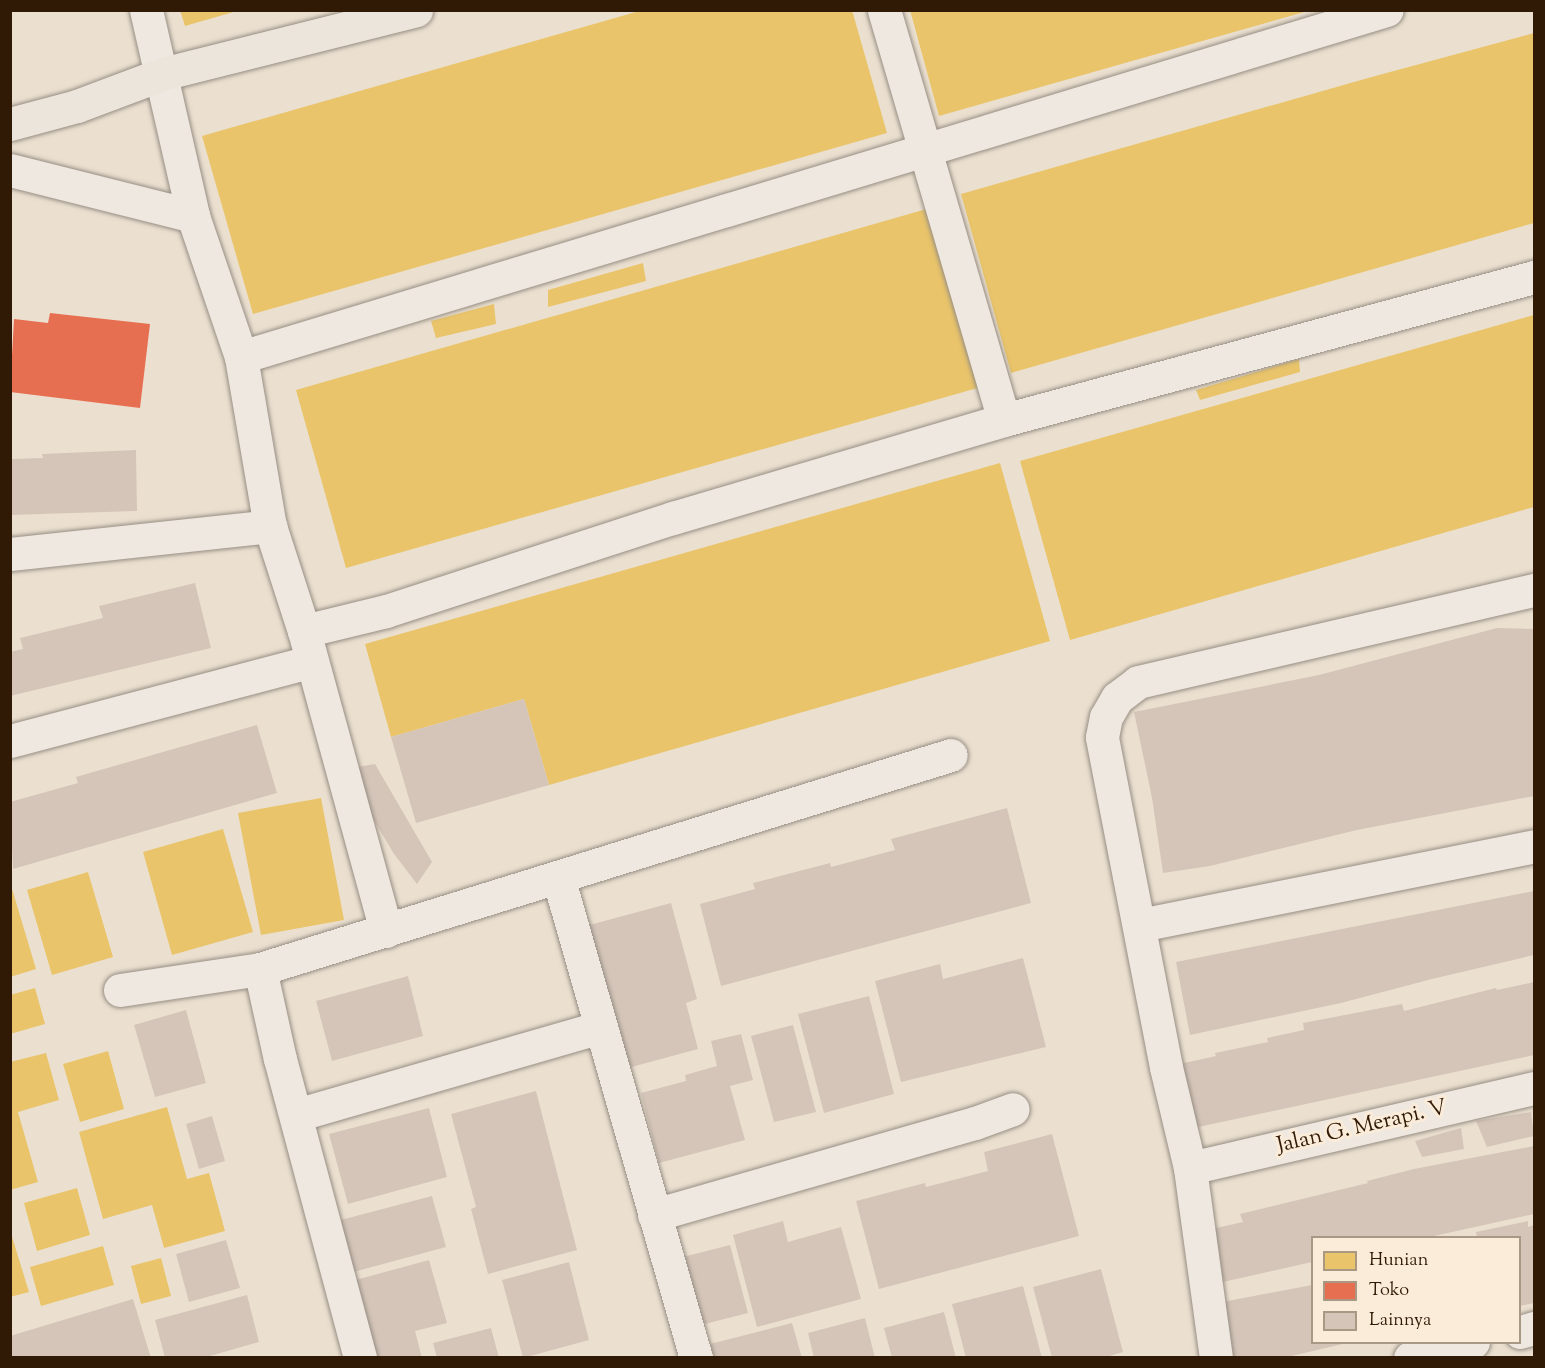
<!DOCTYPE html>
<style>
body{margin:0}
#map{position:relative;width:1545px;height:1368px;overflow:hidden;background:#ebe0d0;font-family:"Sorts Mill Goudy",serif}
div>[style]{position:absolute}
.homes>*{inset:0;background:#e9c46a}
.shops>*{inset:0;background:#e76f51}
.building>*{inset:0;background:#d5c5b9}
.roads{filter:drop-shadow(0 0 2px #978e83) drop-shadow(0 0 2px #978e83)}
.minor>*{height:33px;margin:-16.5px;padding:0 16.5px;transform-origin:16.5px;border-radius:16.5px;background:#eee8e1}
.major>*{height:33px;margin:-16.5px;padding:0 16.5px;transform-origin:16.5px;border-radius:16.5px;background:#ece5dc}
span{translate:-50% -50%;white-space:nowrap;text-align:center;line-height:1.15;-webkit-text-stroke:6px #faecd9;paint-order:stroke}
.street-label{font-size:22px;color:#301905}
.frame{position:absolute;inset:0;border:12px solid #301905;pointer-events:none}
.legend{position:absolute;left:1311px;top:1236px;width:210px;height:108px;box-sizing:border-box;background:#faecd9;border:2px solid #a99884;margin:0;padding:8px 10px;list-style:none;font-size:18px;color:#301905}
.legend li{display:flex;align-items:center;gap:12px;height:30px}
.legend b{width:30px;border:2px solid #a99884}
</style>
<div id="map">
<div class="homes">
<i style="clip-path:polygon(180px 10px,237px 10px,237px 11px,185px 26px)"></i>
<i style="clip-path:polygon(643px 10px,852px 10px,887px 133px,253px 314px,202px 136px)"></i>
<i style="clip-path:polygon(910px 10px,1308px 10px,1308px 11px,939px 116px)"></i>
<i style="clip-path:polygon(1534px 33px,1534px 223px,1011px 373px,961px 194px,1368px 78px)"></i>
<i style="clip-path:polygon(930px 208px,981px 387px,346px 568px,296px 390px)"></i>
<i style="clip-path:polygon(643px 263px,646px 281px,548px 307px,548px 290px)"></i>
<i style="clip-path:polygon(494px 304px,496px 324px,436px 338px,431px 321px)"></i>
<i style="clip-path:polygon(1534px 315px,1534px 507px,1070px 640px,1020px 461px)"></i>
<i style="clip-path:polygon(1299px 359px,1300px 372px,1200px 400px,1196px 390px)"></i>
<i style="clip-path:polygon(1000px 463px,1050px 641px,549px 785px,524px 699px,391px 737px,365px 644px)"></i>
<i style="clip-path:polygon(321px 798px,344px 920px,261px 935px,238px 813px)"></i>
<i style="clip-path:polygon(223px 829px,253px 932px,172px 955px,143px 852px)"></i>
<i style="clip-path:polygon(88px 872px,113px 957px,52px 975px,27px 890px)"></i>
<i style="clip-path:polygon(10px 882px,36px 969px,10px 977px)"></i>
<i style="clip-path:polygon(35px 988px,45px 1024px,10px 1034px,10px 995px)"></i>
<i style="clip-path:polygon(108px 1051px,124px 1109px,80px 1122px,63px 1064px)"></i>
<i style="clip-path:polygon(46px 1053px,59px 1100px,18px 1112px,38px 1182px,10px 1190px,10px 1062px)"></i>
<i style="clip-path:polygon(167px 1107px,187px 1179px,209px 1173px,225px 1231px,164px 1248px,152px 1205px,103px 1219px,79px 1132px)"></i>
<i style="clip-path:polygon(77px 1188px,90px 1235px,37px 1251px,24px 1203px)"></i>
<i style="clip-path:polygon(10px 1230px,29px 1292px,10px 1297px)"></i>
<i style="clip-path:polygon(103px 1246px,114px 1285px,41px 1306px,30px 1267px)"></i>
<i style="clip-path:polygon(161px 1258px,171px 1296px,141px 1304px,131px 1266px)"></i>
</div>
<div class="shops">
<i style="clip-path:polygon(50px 313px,150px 324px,140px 408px,10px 392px,14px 319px,48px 323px)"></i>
</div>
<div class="building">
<i style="clip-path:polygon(136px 450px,137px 511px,10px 515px,10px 459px,43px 458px,42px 454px)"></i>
<i style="clip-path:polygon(195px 583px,211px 648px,10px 696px,10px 652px,23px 649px,20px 638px,103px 618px,99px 606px)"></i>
<i style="clip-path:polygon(1497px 628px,1534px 629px,1534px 796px,1357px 830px,1210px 866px,1163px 873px,1152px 798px,1134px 712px,1319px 675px)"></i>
<i style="clip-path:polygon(524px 699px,549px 785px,416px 823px,391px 737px)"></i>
<i style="clip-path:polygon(257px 725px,277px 793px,13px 869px,10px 802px,78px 783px,76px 777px)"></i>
<i style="clip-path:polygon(375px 764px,432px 862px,417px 884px,394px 854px,360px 797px,352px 768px)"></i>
<i style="clip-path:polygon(1007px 808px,1031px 903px,721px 986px,700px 904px,755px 889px,753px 883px,830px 863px,831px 867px,895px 850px,891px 839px)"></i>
<i style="clip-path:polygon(1534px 891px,1534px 955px,1432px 979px,1341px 1003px,1190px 1035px,1176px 962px)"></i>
<i style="clip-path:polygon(671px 903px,697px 999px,686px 1003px,698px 1049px,628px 1068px,582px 927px)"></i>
<i style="clip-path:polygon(1023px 958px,1046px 1047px,901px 1082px,875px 981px,940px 964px,943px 979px)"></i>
<i style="clip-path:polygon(408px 976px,423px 1036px,332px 1061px,316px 1001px)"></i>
<i style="clip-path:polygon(1534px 982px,1534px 1055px,1189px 1129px,1175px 1065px,1216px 1056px,1215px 1053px,1268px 1042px,1267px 1038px,1304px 1030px,1303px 1023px,1402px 1004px,1404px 1011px,1496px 988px,1497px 990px)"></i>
<i style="clip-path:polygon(869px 996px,894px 1094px,824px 1113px,798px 1014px)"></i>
<i style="clip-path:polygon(186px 1010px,206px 1083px,155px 1097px,134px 1025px)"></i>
<i style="clip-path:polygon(793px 1025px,816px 1112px,774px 1122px,751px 1036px)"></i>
<i style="clip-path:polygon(741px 1034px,753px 1080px,730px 1086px,745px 1140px,659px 1163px,641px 1093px,686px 1081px,685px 1075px,717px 1066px,711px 1041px)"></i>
<i style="clip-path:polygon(536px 1091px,577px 1250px,488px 1274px,471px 1209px,476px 1207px,451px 1114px)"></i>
<i style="clip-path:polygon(429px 1108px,447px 1177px,348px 1204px,329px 1134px)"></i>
<i style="clip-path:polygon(1531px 1112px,1534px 1136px,1487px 1147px,1476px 1121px)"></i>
<i style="clip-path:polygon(212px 1116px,225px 1161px,199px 1169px,186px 1124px)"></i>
<i style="clip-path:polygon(1461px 1128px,1464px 1149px,1422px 1157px,1415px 1141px)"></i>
<i style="clip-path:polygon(1052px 1134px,1079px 1236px,879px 1289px,856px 1201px,925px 1183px,926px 1187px,988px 1171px,984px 1152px)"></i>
<i style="clip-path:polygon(1534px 1146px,1534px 1214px,1425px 1238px,1312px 1238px,1312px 1262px,1214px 1284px,1203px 1231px,1243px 1222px,1240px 1214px,1368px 1183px,1367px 1181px,1414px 1169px)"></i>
<i style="clip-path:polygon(432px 1196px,446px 1247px,346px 1274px,333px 1222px)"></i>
<i style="clip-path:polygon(783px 1221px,788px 1242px,841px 1227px,861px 1299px,757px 1327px,733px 1235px)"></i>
<i style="clip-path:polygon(1528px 1221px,1528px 1227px,1534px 1225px,1534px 1303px,1520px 1306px,1520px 1238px,1477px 1238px,1476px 1232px)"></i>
<i style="clip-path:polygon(226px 1240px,240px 1288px,189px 1302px,176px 1254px)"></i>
<i style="clip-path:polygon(730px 1245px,748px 1313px,701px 1325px,683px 1257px)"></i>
<i style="clip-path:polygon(429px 1260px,447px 1323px,415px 1331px,422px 1358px,370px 1358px,352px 1281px)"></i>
<i style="clip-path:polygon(569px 1262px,589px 1340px,523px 1358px,502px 1280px)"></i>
<i style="clip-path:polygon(1101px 1269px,1123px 1352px,1103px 1358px,1052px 1358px,1033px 1287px)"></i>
<i style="clip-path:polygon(1312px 1285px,1312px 1342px,1347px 1343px,1283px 1358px,1228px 1358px,1217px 1303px)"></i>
<i style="clip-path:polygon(1023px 1286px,1042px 1358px,966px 1358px,952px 1304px)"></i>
<i style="clip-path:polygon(247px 1295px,259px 1342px,203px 1358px,165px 1358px,155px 1320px)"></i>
<i style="clip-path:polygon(133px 1299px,151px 1358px,10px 1358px,10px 1336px)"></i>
<i style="clip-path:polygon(944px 1312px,956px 1358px,892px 1358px,884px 1328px)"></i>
<i style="clip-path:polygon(865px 1318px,875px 1358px,814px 1358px,808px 1333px)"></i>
<i style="clip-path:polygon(792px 1323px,802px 1358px,714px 1358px,710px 1344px)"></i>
<i style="clip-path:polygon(491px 1328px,499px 1358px,437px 1358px,433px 1343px)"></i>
</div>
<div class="roads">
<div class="minor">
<i style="left:146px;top:10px;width:211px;rotate:77.1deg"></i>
<i style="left:193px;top:216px;width:149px;rotate:71.2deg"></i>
<i style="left:241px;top:357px;width:171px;rotate:80.3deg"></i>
<i style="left:270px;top:526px;width:110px;rotate:72.1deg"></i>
<i style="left:304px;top:631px;width:311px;rotate:74.7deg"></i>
<i style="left:884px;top:10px;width:427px;rotate:73.7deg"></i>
<i style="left:10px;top:170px;width:189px;rotate:14.1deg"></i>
<i style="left:241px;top:357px;width:1197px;rotate:-16.85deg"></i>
<i style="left:10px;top:554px;width:262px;rotate:-6.1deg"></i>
<i style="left:304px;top:631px;width:84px;rotate:-13.7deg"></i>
<i style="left:386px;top:611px;width:302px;rotate:-18deg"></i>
<i style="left:673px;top:518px;width:345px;rotate:-16.5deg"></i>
<i style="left:1004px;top:420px;width:549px;rotate:-15.1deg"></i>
<i style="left:10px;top:741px;width:312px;rotate:-14.8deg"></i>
<i style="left:558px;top:877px;width:500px;rotate:73.99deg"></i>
<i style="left:1140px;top:925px;width:402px;rotate:-11.3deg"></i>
<i style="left:260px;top:969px;width:92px;rotate:77.5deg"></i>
<i style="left:280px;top:1059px;width:310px;rotate:75deg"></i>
<i style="left:120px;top:990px;width:142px;rotate:-8.5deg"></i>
<i style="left:260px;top:969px;width:723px;rotate:-17.21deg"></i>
<i style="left:296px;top:1115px;width:317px;rotate:-16.1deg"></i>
<i style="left:1190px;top:1168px;width:353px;rotate:-13.1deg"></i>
<i style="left:654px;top:1215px;width:334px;rotate:-16deg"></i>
<i style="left:975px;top:1123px;width:40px;rotate:-20.2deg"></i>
<i style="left:1520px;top:1332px;width:15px;rotate:-16deg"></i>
<i style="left:1216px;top:1358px;width:192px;rotate:-97.8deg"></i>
<i style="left:1190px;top:1168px;width:104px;rotate:-103.4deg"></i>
<i style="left:1166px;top:1067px;width:336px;rotate:-101deg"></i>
<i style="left:1102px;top:737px;width:20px;rotate:-79deg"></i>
<i style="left:1106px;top:717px;width:22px;rotate:-60deg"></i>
<i style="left:1117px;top:698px;width:26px;rotate:-37deg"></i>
<i style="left:1138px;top:682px;width:407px;rotate:-13.1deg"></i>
<i style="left:1410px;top:1358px;width:65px;rotate:-14.3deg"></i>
</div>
<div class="major">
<i style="left:10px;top:124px;width:69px;rotate:-15deg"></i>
<i style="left:77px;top:106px;width:91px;rotate:-20.6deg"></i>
<i style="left:162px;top:74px;width:262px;rotate:-14.1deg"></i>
</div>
</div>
<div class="street-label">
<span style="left:1362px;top:1128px;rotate:-13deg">Jalan G. Merapi. V</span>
</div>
<div class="frame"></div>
<ul class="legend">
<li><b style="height:16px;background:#e9c46a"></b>Hunian</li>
<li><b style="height:16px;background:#e76f51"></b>Toko</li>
<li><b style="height:16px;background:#d5c5b9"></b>Lainnya</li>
</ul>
</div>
